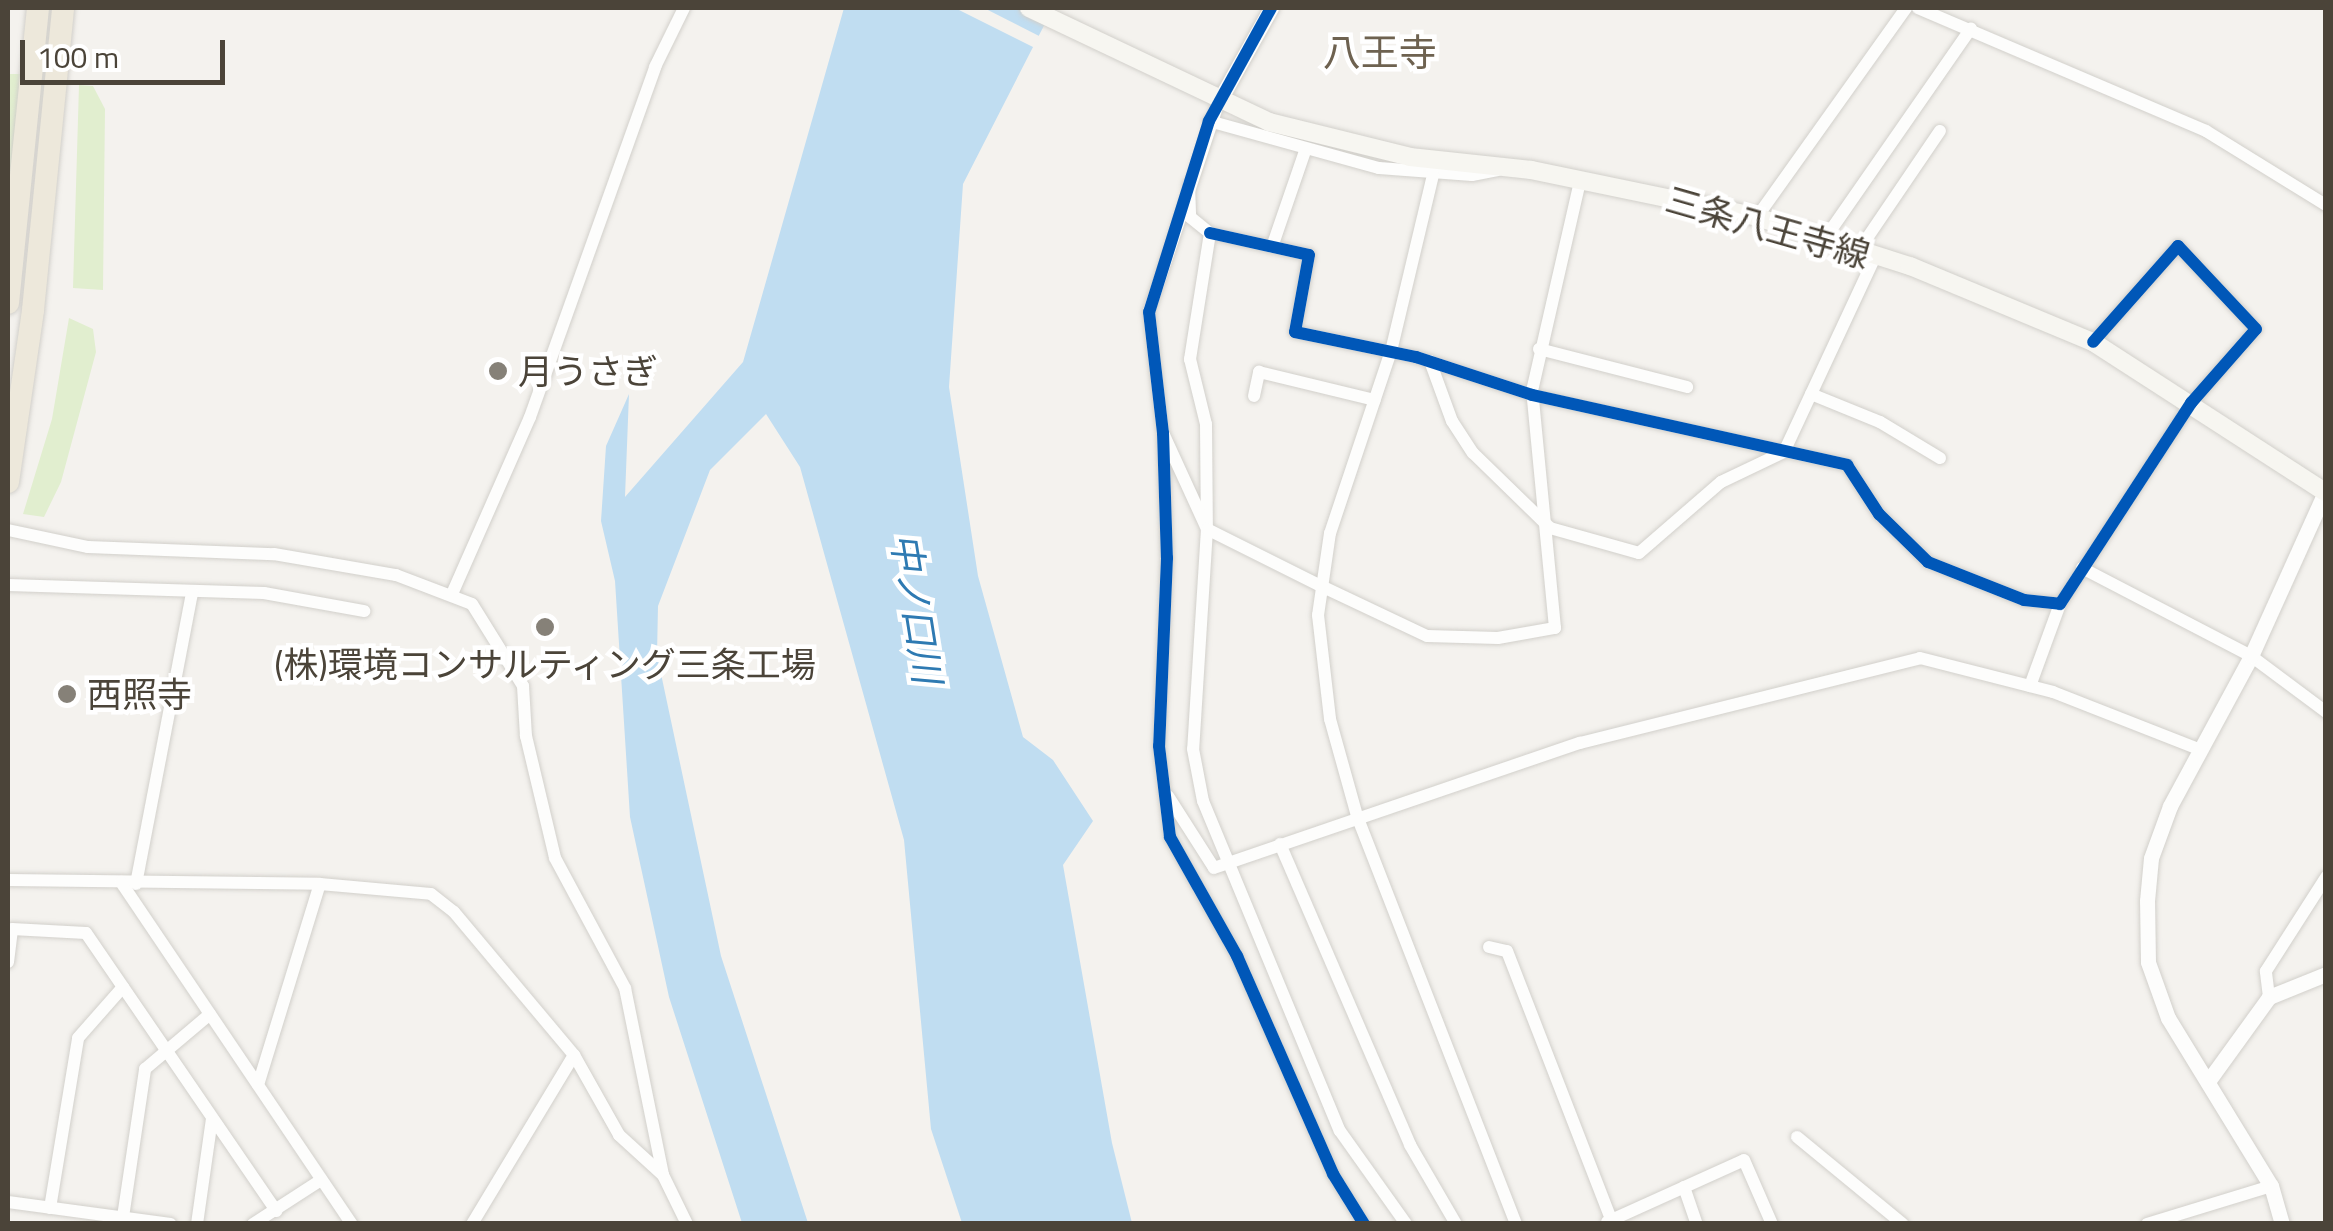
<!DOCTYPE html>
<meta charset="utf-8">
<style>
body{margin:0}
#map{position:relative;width:2333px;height:1231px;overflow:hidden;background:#f4f2ee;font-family:"Titillium Web","Noto Sans JP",sans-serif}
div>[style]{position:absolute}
.green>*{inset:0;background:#e1eecf}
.water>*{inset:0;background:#c0ddf1}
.pier>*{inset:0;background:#f4f2ee}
.roads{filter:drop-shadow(0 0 2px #d2d0cb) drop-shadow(0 0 2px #d2d0cb)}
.minor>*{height:12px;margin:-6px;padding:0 6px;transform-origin:6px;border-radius:6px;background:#fdfdfc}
.tertiary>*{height:15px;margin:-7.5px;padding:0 7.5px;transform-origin:7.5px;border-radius:7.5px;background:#fdfdfc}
.secondary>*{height:18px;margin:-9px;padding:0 9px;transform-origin:9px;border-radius:9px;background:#f7f6f1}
.motorway>*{height:22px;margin:-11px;padding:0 11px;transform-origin:11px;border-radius:11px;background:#ede8db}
.cycleway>*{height:12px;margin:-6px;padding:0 6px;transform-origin:6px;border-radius:6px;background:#0057b8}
.dots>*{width:28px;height:28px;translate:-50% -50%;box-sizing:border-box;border:5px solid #fff;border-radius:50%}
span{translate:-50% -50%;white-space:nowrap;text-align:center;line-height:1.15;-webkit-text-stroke:9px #fff;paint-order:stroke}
.street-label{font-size:35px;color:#4b4439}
.poi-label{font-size:35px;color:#4b4439}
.left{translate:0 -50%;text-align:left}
.neighbourhood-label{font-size:38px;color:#6e6250}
.water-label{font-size:38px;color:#2e7ab2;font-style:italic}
.frame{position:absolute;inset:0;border:10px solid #4b4439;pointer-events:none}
.scale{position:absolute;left:20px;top:40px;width:205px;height:45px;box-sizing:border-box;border:5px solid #4b4439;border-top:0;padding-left:12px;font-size:30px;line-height:35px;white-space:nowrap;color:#4b4439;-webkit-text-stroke:8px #fff;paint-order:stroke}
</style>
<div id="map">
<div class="green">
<i style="clip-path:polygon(8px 74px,27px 74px,8px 230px)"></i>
<i style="clip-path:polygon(79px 85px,93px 86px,105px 109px,103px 290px,73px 288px)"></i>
<i style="clip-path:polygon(69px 318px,93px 329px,96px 352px,61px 482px,44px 517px,23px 514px,52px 419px)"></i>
</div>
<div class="water">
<i style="clip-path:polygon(844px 8px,1053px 8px,963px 184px,949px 387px,978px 576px,1023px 737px,1053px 760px,1093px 821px,1063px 865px,1112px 1143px,1132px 1223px,962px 1223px,931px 1129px,904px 840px,800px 467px,766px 414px,710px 470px,658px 606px,657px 655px,721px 956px,808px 1223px,742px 1223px,669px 997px,630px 817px,615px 581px,601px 521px,606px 446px,629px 394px,625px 497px,743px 362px)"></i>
</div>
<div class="pier">
<i style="clip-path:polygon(955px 8px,984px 8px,1043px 38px,1037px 49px)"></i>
</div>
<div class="roads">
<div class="minor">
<i style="left:1918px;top:8px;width:313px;rotate:23.1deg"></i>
<i style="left:2206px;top:131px;width:141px;rotate:31.7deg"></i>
<i style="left:1219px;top:101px;width:222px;rotate:108.4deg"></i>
<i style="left:1149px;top:312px;width:122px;rotate:83.4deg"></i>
<i style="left:1163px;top:433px;width:125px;rotate:88.2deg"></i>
<i style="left:1167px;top:558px;width:188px;rotate:92.4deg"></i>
<i style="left:1159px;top:746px;width:92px;rotate:83.1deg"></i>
<i style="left:1170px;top:837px;width:137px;rotate:60.6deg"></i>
<i style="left:1237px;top:956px;width:238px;rotate:66.2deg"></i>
<i style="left:1333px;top:1174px;width:59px;rotate:58.2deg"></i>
<i style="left:1209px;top:121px;width:176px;rotate:15.5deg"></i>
<i style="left:1379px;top:168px;width:93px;rotate:4.3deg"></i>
<i style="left:1472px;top:175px;width:26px;rotate:-11deg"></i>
<i style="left:1433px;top:175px;width:181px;rotate:103.4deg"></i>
<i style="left:1391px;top:351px;width:192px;rotate:108.5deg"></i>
<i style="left:1330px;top:533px;width:83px;rotate:98.3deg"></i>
<i style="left:1318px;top:615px;width:105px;rotate:83.4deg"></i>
<i style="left:1330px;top:719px;width:101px;rotate:74.4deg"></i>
<i style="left:1357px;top:816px;width:438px;rotate:68.7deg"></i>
<i style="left:1189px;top:184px;width:33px;rotate:88deg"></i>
<i style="left:1190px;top:217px;width:26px;rotate:39deg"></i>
<i style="left:1210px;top:233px;width:128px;rotate:99deg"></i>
<i style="left:1190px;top:359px;width:67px;rotate:76.2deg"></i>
<i style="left:1206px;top:424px;width:105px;rotate:89.5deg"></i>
<i style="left:1207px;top:529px;width:220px;rotate:93.6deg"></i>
<i style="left:1193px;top:749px;width:53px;rotate:79.1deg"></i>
<i style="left:1203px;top:801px;width:357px;rotate:67.5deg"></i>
<i style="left:1340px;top:1131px;width:114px;rotate:54.6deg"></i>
<i style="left:1757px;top:217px;width:257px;rotate:-54.5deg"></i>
<i style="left:1210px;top:233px;width:101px;rotate:12.5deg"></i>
<i style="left:1309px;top:255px;width:78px;rotate:100.3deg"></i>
<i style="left:1295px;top:332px;width:124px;rotate:11.7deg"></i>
<i style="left:1416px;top:357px;width:122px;rotate:18.1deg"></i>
<i style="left:1532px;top:395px;width:323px;rotate:12.5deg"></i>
<i style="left:1847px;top:465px;width:59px;rotate:56.9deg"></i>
<i style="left:1879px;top:514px;width:69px;rotate:44.4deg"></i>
<i style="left:1928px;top:562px;width:103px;rotate:21.6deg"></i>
<i style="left:2024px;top:600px;width:36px;rotate:6deg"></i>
<i style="left:2060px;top:604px;width:240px;rotate:-56.9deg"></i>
<i style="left:2191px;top:403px;width:98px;rotate:-48.7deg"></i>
<i style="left:2256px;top:329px;width:114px;rotate:-133.2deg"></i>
<i style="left:2178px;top:246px;width:128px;rotate:131.5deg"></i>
<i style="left:1826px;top:237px;width:254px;rotate:-55.2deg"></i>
<i style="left:1272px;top:247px;width:102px;rotate:-71deg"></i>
<i style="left:1859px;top:250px;width:144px;rotate:-55.8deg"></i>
<i style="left:1539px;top:349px;width:153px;rotate:14.4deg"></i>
<i style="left:1430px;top:361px;width:64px;rotate:69.9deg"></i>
<i style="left:1452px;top:421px;width:38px;rotate:57deg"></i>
<i style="left:1473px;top:453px;width:107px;rotate:44.2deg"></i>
<i style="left:1550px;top:528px;width:92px;rotate:15.7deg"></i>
<i style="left:1639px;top:553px;width:108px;rotate:-40.9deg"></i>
<i style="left:1721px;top:482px;width:70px;rotate:-25.5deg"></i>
<i style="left:1784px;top:452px;width:215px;rotate:-65deg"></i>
<i style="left:1811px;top:394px;width:74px;rotate:22.1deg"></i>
<i style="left:1880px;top:422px;width:70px;rotate:31deg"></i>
<i style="left:1254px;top:396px;width:25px;rotate:-78deg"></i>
<i style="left:1259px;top:372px;width:119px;rotate:13.6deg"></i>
<i style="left:1164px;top:435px;width:103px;rotate:65.4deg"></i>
<i style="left:1207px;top:529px;width:125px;rotate:26.6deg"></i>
<i style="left:1319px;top:585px;width:119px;rotate:25.3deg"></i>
<i style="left:1427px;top:636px;width:71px;rotate:1.6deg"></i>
<i style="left:1498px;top:638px;width:58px;rotate:-10deg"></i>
<i style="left:1555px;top:628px;width:238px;rotate:-95.5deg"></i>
<i style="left:1532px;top:391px;width:214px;rotate:-77.1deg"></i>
<i style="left:8px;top:530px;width:82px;rotate:12deg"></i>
<i style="left:88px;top:547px;width:186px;rotate:2.2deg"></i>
<i style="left:274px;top:554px;width:124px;rotate:9.8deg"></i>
<i style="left:396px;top:575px;width:81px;rotate:20.9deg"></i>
<i style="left:472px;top:604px;width:97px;rotate:58.1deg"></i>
<i style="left:523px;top:686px;width:50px;rotate:86.6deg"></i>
<i style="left:526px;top:736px;width:125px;rotate:76.6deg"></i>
<i style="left:555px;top:858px;width:148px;rotate:61.7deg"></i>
<i style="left:625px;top:988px;width:191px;rotate:78.5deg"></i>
<i style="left:663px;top:1175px;width:55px;rotate:63.9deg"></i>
<i style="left:2082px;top:568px;width:191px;rotate:27.5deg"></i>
<i style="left:2251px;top:656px;width:94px;rotate:36.7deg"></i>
<i style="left:8px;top:585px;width:256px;rotate:1.8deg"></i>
<i style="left:264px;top:593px;width:102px;rotate:10.2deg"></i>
<i style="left:452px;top:594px;width:193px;rotate:-66.2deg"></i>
<i style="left:530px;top:417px;width:372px;rotate:-70.3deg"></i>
<i style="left:655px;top:67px;width:66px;rotate:-63.8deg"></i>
<i style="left:2030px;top:686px;width:87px;rotate:-69.9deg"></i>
<i style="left:1168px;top:796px;width:85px;rotate:57.4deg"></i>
<i style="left:1214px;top:868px;width:387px;rotate:-18.9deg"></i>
<i style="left:1580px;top:743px;width:350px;rotate:-14deg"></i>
<i style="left:1920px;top:658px;width:137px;rotate:14.3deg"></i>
<i style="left:2053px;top:692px;width:159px;rotate:21.4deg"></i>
<i style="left:1280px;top:844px;width:328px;rotate:66.6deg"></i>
<i style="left:1410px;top:1145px;width:91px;rotate:59.8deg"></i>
<i style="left:8px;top:880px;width:312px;rotate:0.7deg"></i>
<i style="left:320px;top:884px;width:111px;rotate:5.1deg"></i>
<i style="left:431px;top:894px;width:29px;rotate:38deg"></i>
<i style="left:454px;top:912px;width:187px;rotate:50deg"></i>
<i style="left:574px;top:1055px;width:92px;rotate:60.6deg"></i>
<i style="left:619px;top:1135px;width:59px;rotate:42.3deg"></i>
<i style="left:121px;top:882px;width:413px;rotate:56deg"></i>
<i style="left:136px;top:884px;width:297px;rotate:-79.1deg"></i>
<i style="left:1489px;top:947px;width:18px;rotate:13deg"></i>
<i style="left:1507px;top:951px;width:293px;rotate:68.8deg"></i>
<i style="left:8px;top:962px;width:33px;rotate:-83deg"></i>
<i style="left:12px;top:929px;width:74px;rotate:3.1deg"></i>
<i style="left:86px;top:933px;width:337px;rotate:55.6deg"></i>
<i style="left:2269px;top:997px;width:26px;rotate:-97deg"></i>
<i style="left:2266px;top:971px;width:112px;rotate:-57.4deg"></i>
<i style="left:258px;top:1085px;width:210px;rotate:-72.9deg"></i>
<i style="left:1797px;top:1137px;width:137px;rotate:39.4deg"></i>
<i style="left:1684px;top:1187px;width:39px;rotate:71deg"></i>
<i style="left:8px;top:1202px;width:164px;rotate:7.7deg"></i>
<i style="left:50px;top:1208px;width:172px;rotate:-80.6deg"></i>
<i style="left:78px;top:1038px;width:68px;rotate:-48.6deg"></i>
<i style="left:123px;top:1217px;width:150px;rotate:-81.5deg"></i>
<i style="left:145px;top:1069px;width:85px;rotate:-40.2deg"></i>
<i style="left:1607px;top:1222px;width:150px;rotate:-24.3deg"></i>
<i style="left:1744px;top:1160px;width:70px;rotate:66.4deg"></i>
<i style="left:197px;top:1224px;width:107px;rotate:-81.9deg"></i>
<i style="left:253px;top:1224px;width:81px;rotate:-32.9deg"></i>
<i style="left:472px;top:1224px;width:197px;rotate:-58.9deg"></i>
<i style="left:2147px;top:1224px;width:130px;rotate:-17deg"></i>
</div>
<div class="tertiary">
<i style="left:1219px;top:101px;width:107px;rotate:-60.8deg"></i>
<i style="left:2209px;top:1080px;width:102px;rotate:-54.1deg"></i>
<i style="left:2269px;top:997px;width:61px;rotate:-22deg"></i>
<i style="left:2282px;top:1224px;width:40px;rotate:-106deg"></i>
<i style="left:2271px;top:1186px;width:197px;rotate:-121.5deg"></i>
<i style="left:2168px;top:1018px;width:59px;rotate:-109.7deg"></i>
<i style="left:2148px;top:962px;width:61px;rotate:-90.9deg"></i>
<i style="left:2147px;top:901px;width:43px;rotate:-84.7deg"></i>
<i style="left:2151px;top:858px;width:55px;rotate:-69.9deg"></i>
<i style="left:2170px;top:806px;width:170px;rotate:-61.6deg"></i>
<i style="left:2251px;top:656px;width:180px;rotate:-65.7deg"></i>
</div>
<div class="secondary">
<i style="left:1029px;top:8px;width:266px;rotate:25.4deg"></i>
<i style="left:1269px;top:122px;width:145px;rotate:13.9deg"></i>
<i style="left:1410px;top:157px;width:122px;rotate:6.1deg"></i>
<i style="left:1531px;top:170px;width:231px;rotate:11.7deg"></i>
<i style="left:1757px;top:217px;width:161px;rotate:17.8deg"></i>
<i style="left:1910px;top:266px;width:198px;rotate:22.6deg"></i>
<i style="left:2093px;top:342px;width:276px;rotate:32.9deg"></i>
</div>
<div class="motorway">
<i style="left:8px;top:303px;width:297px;rotate:-84.2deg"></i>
<i style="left:8px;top:482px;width:174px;rotate:-81.7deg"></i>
<i style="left:33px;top:310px;width:303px;rotate:-84.3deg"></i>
</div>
</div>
<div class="cycleway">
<i style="left:1271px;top:8px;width:129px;rotate:118.8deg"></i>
<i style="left:1209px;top:121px;width:200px;rotate:107.4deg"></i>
<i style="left:1149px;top:312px;width:122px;rotate:83.4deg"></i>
<i style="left:1163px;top:433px;width:125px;rotate:88.2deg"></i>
<i style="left:1167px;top:558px;width:188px;rotate:92.4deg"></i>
<i style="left:1159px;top:746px;width:92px;rotate:83.1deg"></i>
<i style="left:1170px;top:837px;width:137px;rotate:60.6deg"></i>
<i style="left:1237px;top:956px;width:238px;rotate:66.2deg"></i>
<i style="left:1333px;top:1174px;width:59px;rotate:58.2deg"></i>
<i style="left:1210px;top:233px;width:101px;rotate:12.5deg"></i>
<i style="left:1309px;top:255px;width:78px;rotate:100.3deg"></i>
<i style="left:1295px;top:332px;width:124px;rotate:11.7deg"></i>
<i style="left:1416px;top:357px;width:122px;rotate:18.1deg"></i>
<i style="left:1532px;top:395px;width:323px;rotate:12.5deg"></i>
<i style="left:1847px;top:465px;width:59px;rotate:56.9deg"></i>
<i style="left:1879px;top:514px;width:69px;rotate:44.4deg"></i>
<i style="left:1928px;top:562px;width:103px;rotate:21.6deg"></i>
<i style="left:2024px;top:600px;width:36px;rotate:6deg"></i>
<i style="left:2060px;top:604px;width:240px;rotate:-56.9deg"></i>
<i style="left:2191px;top:403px;width:98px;rotate:-48.7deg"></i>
<i style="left:2256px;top:329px;width:114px;rotate:-133.2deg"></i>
<i style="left:2178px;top:246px;width:128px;rotate:131.5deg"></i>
</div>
<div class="dots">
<i style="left:498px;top:371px;background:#868178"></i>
<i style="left:545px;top:627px;background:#868178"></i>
<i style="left:67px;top:694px;background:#868178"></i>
</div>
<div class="street-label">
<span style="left:1768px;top:227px;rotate:16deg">三条八王寺線</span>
</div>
<div class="poi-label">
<span class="left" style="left:518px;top:371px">月うさぎ</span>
<span style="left:545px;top:664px">(株)環境コンサルティング三条工場</span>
<span class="left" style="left:87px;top:694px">西照寺</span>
</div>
<div class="neighbourhood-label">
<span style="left:1380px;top:53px">八王寺</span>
</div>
<div class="water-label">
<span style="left:916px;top:608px;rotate:81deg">中ノ口川</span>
</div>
<div class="frame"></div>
<div class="scale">100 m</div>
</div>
